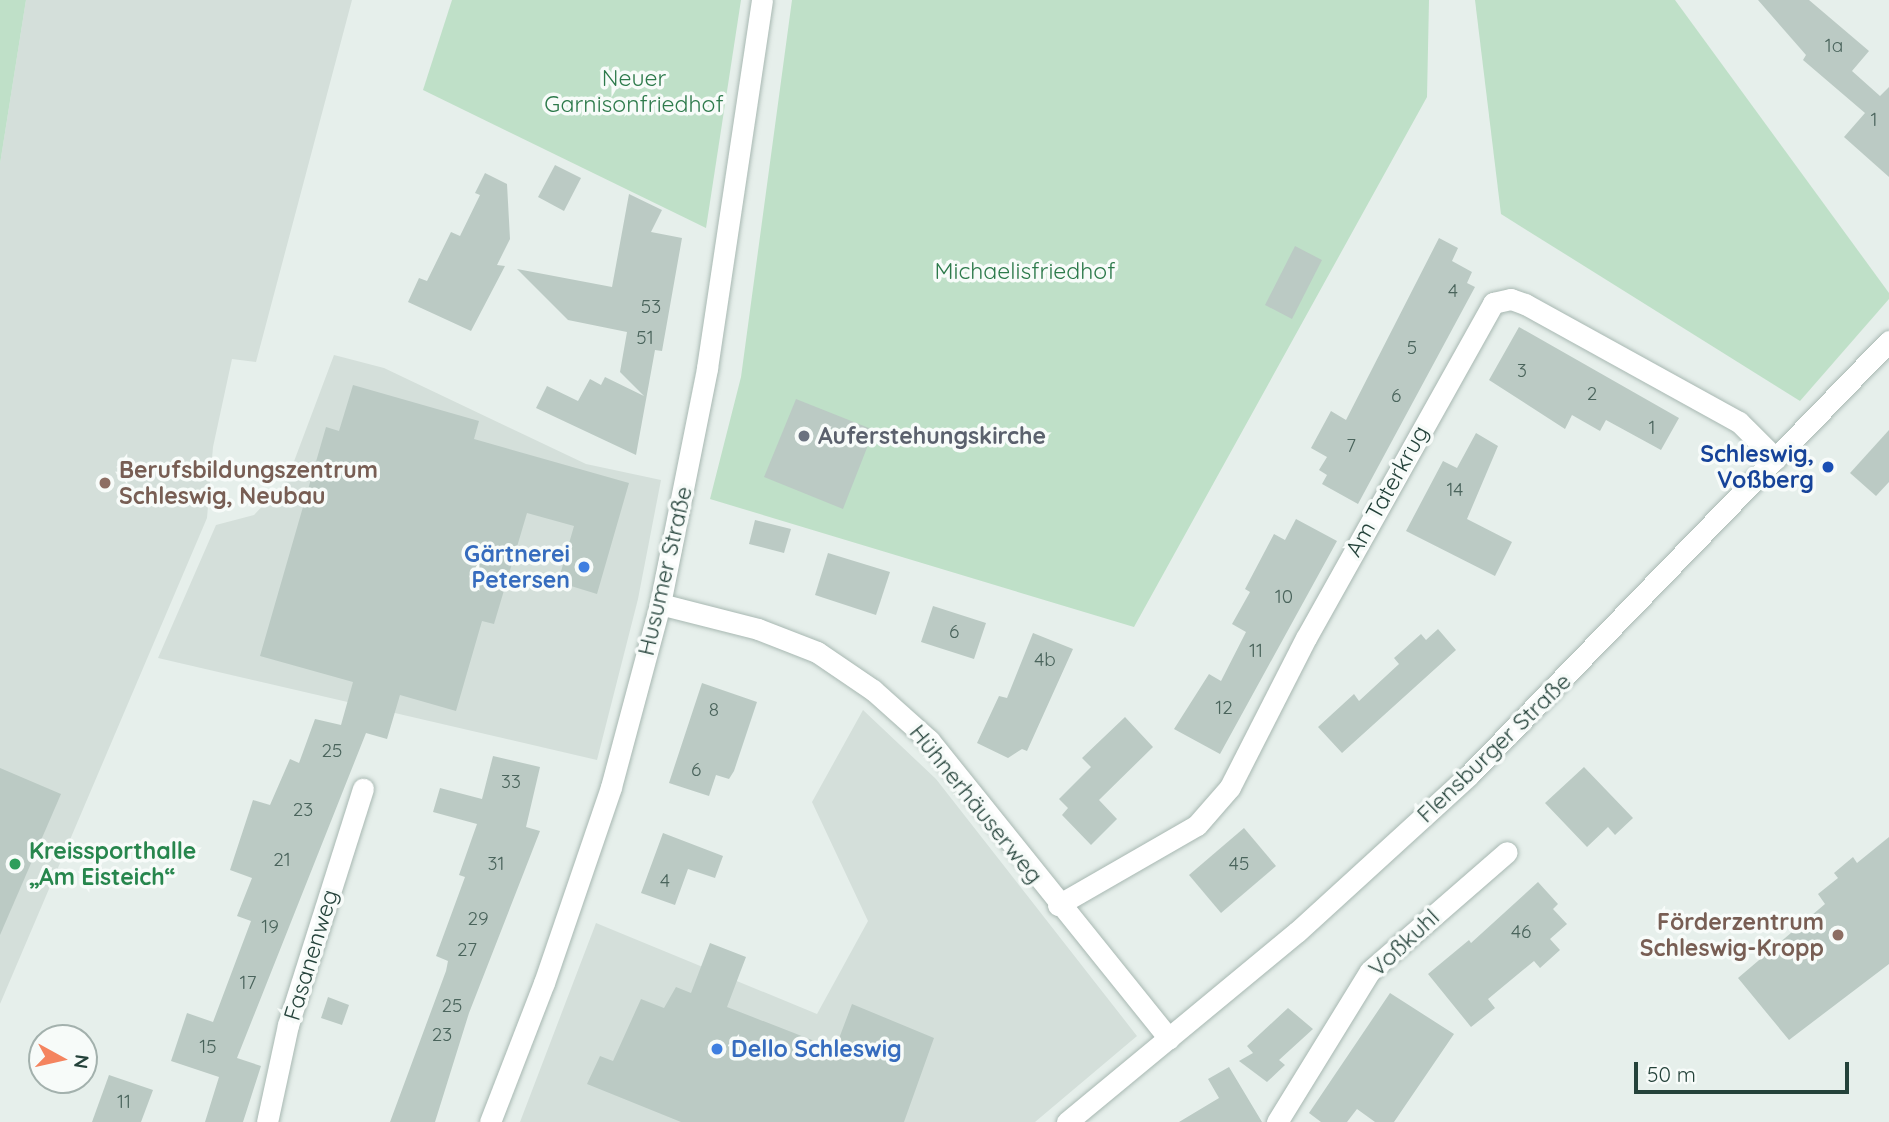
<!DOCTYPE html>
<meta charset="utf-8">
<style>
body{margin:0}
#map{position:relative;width:1889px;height:1122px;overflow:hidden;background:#e6efeb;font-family:Quicksand,sans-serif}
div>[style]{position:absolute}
.built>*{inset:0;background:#d4dfda}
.green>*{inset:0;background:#bfe0c8}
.building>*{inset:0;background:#bbcac4}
.roads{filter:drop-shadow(0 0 2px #a8b8b2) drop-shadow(0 0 2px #a8b8b2)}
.street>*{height:21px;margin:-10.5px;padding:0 10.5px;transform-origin:10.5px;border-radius:10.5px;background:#fff}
.secondary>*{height:21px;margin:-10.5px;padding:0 10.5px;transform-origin:10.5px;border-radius:10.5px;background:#fff}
.dots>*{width:19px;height:19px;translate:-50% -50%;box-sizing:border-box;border:4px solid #f7fbf9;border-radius:50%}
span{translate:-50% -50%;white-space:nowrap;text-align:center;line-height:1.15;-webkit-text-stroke:7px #f7fbf9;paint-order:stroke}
.number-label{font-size:19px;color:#4a645c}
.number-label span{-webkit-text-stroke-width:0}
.park-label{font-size:23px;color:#2d7a4b}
.worship-label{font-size:23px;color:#5b616d;font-weight:700}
.left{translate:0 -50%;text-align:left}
.transit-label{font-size:23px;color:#164399;font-weight:700}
.right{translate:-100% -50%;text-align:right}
.education-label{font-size:23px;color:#785e54;font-weight:700}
.street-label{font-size:23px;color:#24423a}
.shop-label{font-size:23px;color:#366cbe;font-weight:700}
.leisure-label{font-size:23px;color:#27864d;font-weight:700}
.north{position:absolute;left:28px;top:1024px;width:70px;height:70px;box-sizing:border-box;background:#f7fbf9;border:2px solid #a3b1ad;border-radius:50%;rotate:98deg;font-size:19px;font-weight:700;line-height:28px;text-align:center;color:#24423a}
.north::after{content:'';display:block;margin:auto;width:24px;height:32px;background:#f4845f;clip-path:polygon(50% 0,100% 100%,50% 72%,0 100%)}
.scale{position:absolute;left:1634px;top:1062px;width:215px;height:32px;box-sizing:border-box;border:4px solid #24423a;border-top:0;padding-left:9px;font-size:21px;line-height:24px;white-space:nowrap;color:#24423a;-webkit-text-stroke:5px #f7fbf9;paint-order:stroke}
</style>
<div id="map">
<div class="built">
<i style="clip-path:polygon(26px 0,352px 0,256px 362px,232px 359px,213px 447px,207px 518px,0 1004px,0 164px)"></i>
<i style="clip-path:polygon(334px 355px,384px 368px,586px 464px,661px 480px,638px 599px,597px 760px,158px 658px,216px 525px,254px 515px,287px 480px)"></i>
<i style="clip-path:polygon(863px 710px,936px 779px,1137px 1036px,1035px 1122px,520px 1122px,596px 923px,817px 1014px,868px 921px,812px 802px)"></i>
</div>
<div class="green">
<i style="clip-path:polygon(0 0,26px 0,0 164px)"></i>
<i style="clip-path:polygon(452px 0,741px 0,706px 228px,423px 90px)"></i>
<i style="clip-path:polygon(792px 0,1429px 0,1427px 97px,1134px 627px,710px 499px,741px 377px)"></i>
<i style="clip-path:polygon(1475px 0,1675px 0,1889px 293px,1889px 299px,1800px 401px,1501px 214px)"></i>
</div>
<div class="building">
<i style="clip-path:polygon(1758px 0,1809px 0,1869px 51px,1852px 71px,1880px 96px,1889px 87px,1889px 177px,1844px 137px,1865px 113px,1803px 60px,1806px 55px)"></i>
<i style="clip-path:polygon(555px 165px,581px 178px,564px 211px,538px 197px)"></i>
<i style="clip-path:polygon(485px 173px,507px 184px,510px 239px,497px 265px,505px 266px,471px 331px,408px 302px,419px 278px,427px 281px,451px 232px,460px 236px,480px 195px,475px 193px)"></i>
<i style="clip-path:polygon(629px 194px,662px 210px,651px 232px,682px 238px,662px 351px,655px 350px,636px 455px,536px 408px,547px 386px,578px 401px,590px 379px,601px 385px,605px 377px,644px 396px,620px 372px,627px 332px,568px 320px,517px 269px,612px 287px)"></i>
<i style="clip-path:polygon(1439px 238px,1458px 248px,1452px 261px,1472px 272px,1467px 283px,1475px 287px,1358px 504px,1322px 484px,1327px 475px,1319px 470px,1327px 457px,1311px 448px,1331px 411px,1346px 420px)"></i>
<i style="clip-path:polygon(1295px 246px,1322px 260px,1292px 319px,1265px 305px)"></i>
<i style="clip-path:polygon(1519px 327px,1679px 418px,1661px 450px,1606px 420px,1600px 431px,1572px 415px,1565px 429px,1489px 380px)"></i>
<i style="clip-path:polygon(353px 385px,479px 421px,474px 439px,629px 483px,597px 594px,558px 582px,574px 526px,527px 513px,494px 624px,482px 621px,456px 711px,400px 695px,387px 739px,366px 733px,237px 1058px,261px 1066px,243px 1122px,205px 1122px,219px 1077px,171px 1061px,187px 1013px,213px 1022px,251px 921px,237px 916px,252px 878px,230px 870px,253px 800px,270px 805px,290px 759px,299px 763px,315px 719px,341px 725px,353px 682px,260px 656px,326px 427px,339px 431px)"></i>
<i style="clip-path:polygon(796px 399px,874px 430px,843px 509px,764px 477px)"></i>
<i style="clip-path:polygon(1889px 430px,1889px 482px,1876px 496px,1850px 473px)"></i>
<i style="clip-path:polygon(1476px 433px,1498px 446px,1467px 519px,1512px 542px,1495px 576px,1406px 531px,1443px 461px,1457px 468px)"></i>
<i style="clip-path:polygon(1296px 519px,1337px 541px,1220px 754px,1174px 729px,1209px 674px,1221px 681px,1246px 632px,1232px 624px,1250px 592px,1245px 589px,1274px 534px,1285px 540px)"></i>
<i style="clip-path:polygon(755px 520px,791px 529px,784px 553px,749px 544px)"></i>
<i style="clip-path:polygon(828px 553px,890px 572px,876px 615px,815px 595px)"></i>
<i style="clip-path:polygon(933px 606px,986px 623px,974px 659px,921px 642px)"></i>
<i style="clip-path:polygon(1438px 629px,1456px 650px,1342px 753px,1318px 727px,1354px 694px,1359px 701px,1399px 664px,1394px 658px,1421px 634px,1426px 640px)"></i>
<i style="clip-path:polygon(1033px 633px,1073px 649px,1027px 751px,1022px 749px,1008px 758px,977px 743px,999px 696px,1007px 698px)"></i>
<i style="clip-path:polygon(702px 683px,757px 702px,734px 771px,729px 779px,716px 775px,709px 796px,669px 783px)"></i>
<i style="clip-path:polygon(1125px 717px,1153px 747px,1099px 800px,1117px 819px,1091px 845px,1062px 815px,1068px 808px,1059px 799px,1091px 767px,1082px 758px)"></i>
<i style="clip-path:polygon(493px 756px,540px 767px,526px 827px,540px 831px,469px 1013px,435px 1122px,390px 1122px,446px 971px,448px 961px,436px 956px,465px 877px,459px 875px,477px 824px,433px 812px,440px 788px,482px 799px)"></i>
<i style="clip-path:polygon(1584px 767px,1633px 818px,1615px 835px,1608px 827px,1587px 847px,1545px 803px)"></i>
<i style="clip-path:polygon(0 768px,61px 794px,0 935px)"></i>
<i style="clip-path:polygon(1244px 828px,1276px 866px,1221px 913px,1189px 875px)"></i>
<i style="clip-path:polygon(663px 833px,723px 856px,715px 878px,688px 869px,675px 905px,641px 893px)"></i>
<i style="clip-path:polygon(1889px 837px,1889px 964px,1789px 1040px,1738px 978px,1825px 904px,1818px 894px,1838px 878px,1834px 873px,1853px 857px,1857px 863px)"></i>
<i style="clip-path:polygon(1538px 882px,1558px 904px,1553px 909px,1567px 924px,1550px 939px,1560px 950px,1540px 968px,1534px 961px,1488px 999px,1495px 1008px,1471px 1027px,1428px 974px,1469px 940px,1471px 943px)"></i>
<i style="clip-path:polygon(710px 943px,746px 957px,727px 1007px,835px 1049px,852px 1004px,934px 1038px,904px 1122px,681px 1122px,587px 1084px,600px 1056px,613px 1061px,641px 999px,664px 1008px,676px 987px,691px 993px)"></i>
<i style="clip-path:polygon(1390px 993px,1454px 1034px,1394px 1122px,1375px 1122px,1357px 1109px,1347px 1122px,1321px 1122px,1309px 1113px)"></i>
<i style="clip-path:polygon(328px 997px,349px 1005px,342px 1025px,321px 1018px)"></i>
<i style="clip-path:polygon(1288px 1008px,1313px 1029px,1279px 1060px,1285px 1065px,1267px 1082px,1239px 1061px,1253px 1053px,1247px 1046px)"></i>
<i style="clip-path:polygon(1229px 1067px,1262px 1122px,1179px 1122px,1219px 1098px,1208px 1079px)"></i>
<i style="clip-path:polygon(109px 1075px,153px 1090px,141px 1122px,92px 1122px)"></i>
</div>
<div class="roads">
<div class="street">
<i style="left:660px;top:604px;width:101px;rotate:14.3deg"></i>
<i style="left:758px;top:629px;width:63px;rotate:21.3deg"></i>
<i style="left:817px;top:652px;width:68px;rotate:34.2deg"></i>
<i style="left:873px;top:690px;width:75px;rotate:41.8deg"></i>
<i style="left:929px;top:740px;width:383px;rotate:51.2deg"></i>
<i style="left:1058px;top:905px;width:160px;rotate:-29.9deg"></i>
<i style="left:1197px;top:825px;width:50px;rotate:-49deg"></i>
<i style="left:1230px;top:787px;width:167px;rotate:-63deg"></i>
<i style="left:1306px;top:638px;width:384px;rotate:-60.8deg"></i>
<i style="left:1493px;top:303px;width:18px;rotate:-13deg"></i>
<i style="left:1511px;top:299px;width:15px;rotate:20deg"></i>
<i style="left:1525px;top:304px;width:244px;rotate:28.9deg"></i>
<i style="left:1739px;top:422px;width:52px;rotate:45deg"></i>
<i style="left:267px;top:1122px;width:99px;rotate:-77.8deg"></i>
<i style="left:288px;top:1025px;width:248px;rotate:-72.4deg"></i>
<i style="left:490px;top:1122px;width:149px;rotate:-68.8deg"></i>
<i style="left:544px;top:983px;width:207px;rotate:-71.1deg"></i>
<i style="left:611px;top:787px;width:189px;rotate:-75deg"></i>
<i style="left:660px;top:604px;width:241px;rotate:-78.7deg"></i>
<i style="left:707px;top:368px;width:372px;rotate:-81.5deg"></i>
<i style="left:1277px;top:1122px;width:177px;rotate:-58.4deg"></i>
<i style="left:1370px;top:971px;width:181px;rotate:-41deg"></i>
</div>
<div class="secondary">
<i style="left:1067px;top:1122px;width:298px;rotate:-39.6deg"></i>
<i style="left:1297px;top:932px;width:233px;rotate:-42.4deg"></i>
<i style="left:1469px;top:775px;width:604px;rotate:-45.94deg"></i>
</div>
</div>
<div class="dots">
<i style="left:804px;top:436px;background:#6b7280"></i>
<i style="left:1828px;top:467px;background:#1a4fb4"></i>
<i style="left:105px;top:483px;background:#8d6e63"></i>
<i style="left:584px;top:567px;background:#3f7fe0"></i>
<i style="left:15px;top:864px;background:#2e9e5b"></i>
<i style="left:1838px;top:935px;background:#8d6e63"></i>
<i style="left:717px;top:1049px;background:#3f7fe0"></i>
</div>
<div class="number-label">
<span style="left:1834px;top:46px">1a</span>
<span style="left:1874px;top:120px">1</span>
<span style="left:1453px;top:291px">4</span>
<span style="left:651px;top:307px">53</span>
<span style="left:645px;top:338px">51</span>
<span style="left:1412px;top:348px">5</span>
<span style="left:1522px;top:371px">3</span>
<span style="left:1592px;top:394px">2</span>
<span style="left:1396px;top:396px">6</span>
<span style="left:1652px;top:428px">1</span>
<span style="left:1351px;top:446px">7</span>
<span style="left:1455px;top:490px">14</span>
<span style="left:1284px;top:597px">10</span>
<span style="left:954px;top:632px">6</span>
<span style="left:1256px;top:651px">11</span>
<span style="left:1045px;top:660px">4b</span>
<span style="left:1224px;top:708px">12</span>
<span style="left:714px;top:710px">8</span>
<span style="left:332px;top:751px">25</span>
<span style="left:696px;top:770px">6</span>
<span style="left:511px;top:782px">33</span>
<span style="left:303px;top:810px">23</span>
<span style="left:282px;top:860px">21</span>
<span style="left:496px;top:864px">31</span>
<span style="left:1239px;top:864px">45</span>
<span style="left:665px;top:881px">4</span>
<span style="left:478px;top:919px">29</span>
<span style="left:270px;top:927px">19</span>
<span style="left:1521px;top:932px">46</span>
<span style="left:467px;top:950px">27</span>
<span style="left:248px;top:983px">17</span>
<span style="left:452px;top:1006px">25</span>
<span style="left:442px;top:1035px">23</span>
<span style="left:208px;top:1047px">15</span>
<span style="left:124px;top:1102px">11</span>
</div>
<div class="park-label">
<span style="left:634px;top:91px">Neuer<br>Garnisonfriedhof</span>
<span style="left:1025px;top:271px">Michaelisfriedhof</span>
</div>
<div class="worship-label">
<span class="left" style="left:818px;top:436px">Auferstehungskirche</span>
</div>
<div class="transit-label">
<span class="right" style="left:1814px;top:467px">Schleswig,<br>Voßberg</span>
</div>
<div class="education-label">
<span class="left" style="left:119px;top:483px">Berufsbildungszentrum<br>Schleswig, Neubau</span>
<span class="right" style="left:1824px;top:935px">Förderzentrum<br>Schleswig-Kropp</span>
</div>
<div class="street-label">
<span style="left:1387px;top:491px;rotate:-61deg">Am Taterkrug</span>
<span style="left:665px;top:571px;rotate:-77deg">Husumer Straße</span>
<span style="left:1494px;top:748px;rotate:-44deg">Flensburger Straße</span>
<span style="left:976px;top:804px;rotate:51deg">Hühnerhäuserweg</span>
<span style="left:1404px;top:943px;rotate:-43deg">Voßkuhl</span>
<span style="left:311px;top:955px;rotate:-73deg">Fasanenweg</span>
</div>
<div class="shop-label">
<span class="right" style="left:570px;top:567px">Gärtnerei<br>Petersen</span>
<span class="left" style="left:731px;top:1049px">Dello Schleswig</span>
</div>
<div class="leisure-label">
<span class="left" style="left:29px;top:864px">Kreissporthalle<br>„Am Eisteich“</span>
</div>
<div class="north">N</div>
<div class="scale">50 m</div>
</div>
